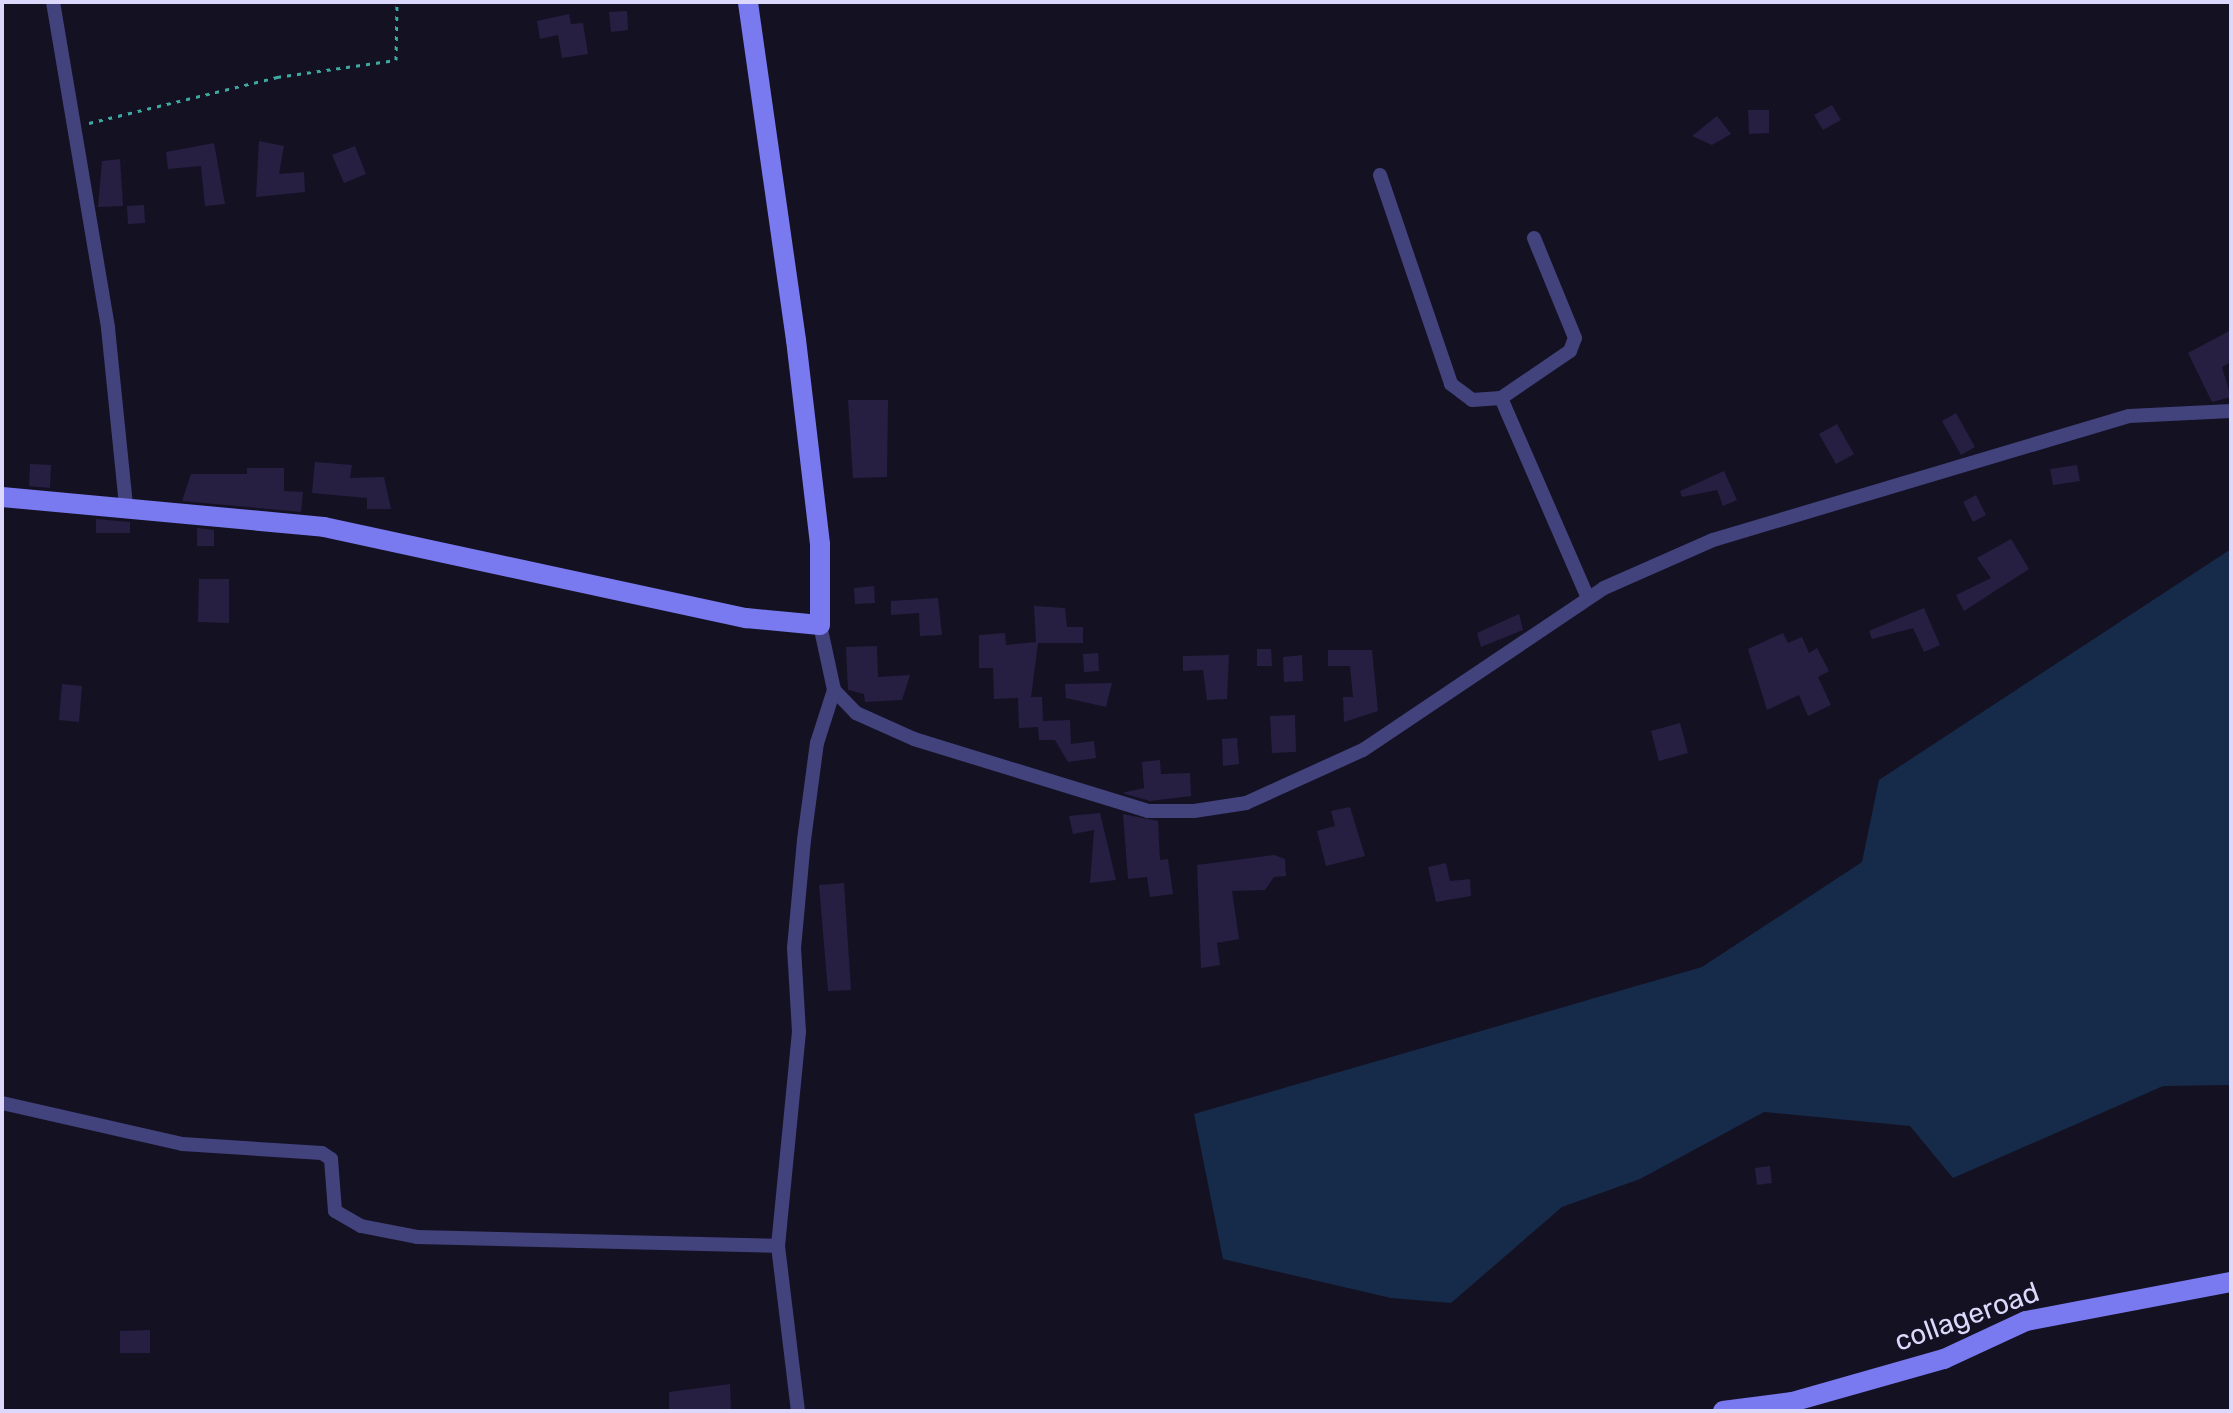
<!DOCTYPE html>
<style>
body{margin:0}
#map{position:relative;width:2233px;height:1413px;overflow:hidden;background:#141123;font-family:Rubik,sans-serif}
div>[style]{position:absolute}
.water>*{inset:0;background:#162b49}
.building>*{inset:0;background:#261f42}
.path>*{height:3px;margin-top:-1.5px;transform-origin:0;background:repeating-linear-gradient(90deg,#3daaa1 0 4px,transparent 0 10px)}
.street>*{height:14px;margin:-7px;padding:0 7px;transform-origin:7px;border-radius:7px;background:#42427d}
.secondary>*{height:20px;margin:-10px;padding:0 10px;transform-origin:10px;border-radius:10px;background:#7a7af0}
span{translate:-50% -50%;white-space:nowrap;text-align:center;line-height:1.15;-webkit-text-stroke:7px #141123;paint-order:stroke}
.street-label{font-size:28px;color:#dbd8fb}
.frame{position:absolute;inset:0;border:4px solid #dbd8fb;pointer-events:none}
</style>
<div id="map">
<div class="water">
<i style="clip-path:polygon(2231px 549px,2231px 1085px,2163px 1086px,1953px 1178px,1910px 1126px,1764px 1112px,1640px 1179px,1562px 1207px,1451px 1303px,1391px 1298px,1223px 1259px,1194px 1114px,1702px 967px,1862px 862px,1879px 780px)"></i>
</div>
<div class="building">
<i style="clip-path:polygon(627px 11px,628px 30px,611px 32px,609px 12px)"></i>
<i style="clip-path:polygon(569px 14px,571px 24px,583px 23px,588px 54px,562px 58px,558px 35px,540px 39px,537px 21px)"></i>
<i style="clip-path:polygon(1832px 105px,1841px 120px,1823px 130px,1814px 115px)"></i>
<i style="clip-path:polygon(1748px 110px,1769px 110px,1769px 133px,1749px 134px)"></i>
<i style="clip-path:polygon(1717px 116px,1731px 134px,1712px 145px,1692px 136px)"></i>
<i style="clip-path:polygon(259px 141px,284px 146px,279px 174px,304px 172px,305px 192px,256px 197px)"></i>
<i style="clip-path:polygon(214px 143px,225px 204px,205px 206px,201px 166px,168px 169px,166px 152px)"></i>
<i style="clip-path:polygon(355px 146px,366px 174px,344px 183px,332px 155px)"></i>
<i style="clip-path:polygon(120px 159px,123px 206px,98px 207px,102px 161px)"></i>
<i style="clip-path:polygon(144px 205px,145px 223px,128px 224px,127px 206px)"></i>
<i style="clip-path:polygon(2231px 330px,2231px 362px,2222px 367px,2231px 397px,2212px 402px,2188px 353px)"></i>
<i style="clip-path:polygon(848px 400px,888px 400px,887px 477px,853px 478px)"></i>
<i style="clip-path:polygon(1956px 413px,1975px 447px,1961px 455px,1942px 421px)"></i>
<i style="clip-path:polygon(1837px 424px,1854px 454px,1836px 464px,1819px 434px)"></i>
<i style="clip-path:polygon(315px 462px,352px 465px,350px 478px,384px 477px,391px 509px,367px 509px,367px 498px,312px 493px)"></i>
<i style="clip-path:polygon(30px 464px,51px 465px,50px 488px,29px 486px)"></i>
<i style="clip-path:polygon(2077px 465px,2080px 481px,2053px 485px,2050px 469px)"></i>
<i style="clip-path:polygon(247px 468px,284px 468px,284px 491px,303px 492px,301px 512px,182px 501px,191px 474px,247px 474px)"></i>
<i style="clip-path:polygon(1724px 471px,1737px 500px,1723px 506px,1717px 490px,1682px 497px,1680px 491px)"></i>
<i style="clip-path:polygon(1976px 495px,1986px 515px,1973px 522px,1963px 502px)"></i>
<i style="clip-path:polygon(96px 519px,130px 522px,130px 533px,96px 533px)"></i>
<i style="clip-path:polygon(197px 528px,214px 530px,214px 546px,197px 546px)"></i>
<i style="clip-path:polygon(2011px 539px,2029px 569px,1964px 611px,1956px 595px,1991px 578px,1977px 558px)"></i>
<i style="clip-path:polygon(199px 579px,229px 579px,229px 623px,198px 622px)"></i>
<i style="clip-path:polygon(874px 586px,875px 603px,855px 604px,854px 588px)"></i>
<i style="clip-path:polygon(938px 598px,942px 635px,920px 636px,919px 613px,891px 615px,891px 601px)"></i>
<i style="clip-path:polygon(1034px 606px,1065px 608px,1067px 627px,1083px 627px,1083px 643px,1038px 643px,1031px 697px,1042px 697px,1043px 721px,1070px 720px,1071px 744px,1094px 741px,1096px 758px,1068px 762px,1055px 740px,1039px 740px,1038px 727px,1019px 728px,1018px 698px,994px 699px,993px 668px,979px 668px,979px 635px,1005px 633px,1006px 645px,1036px 642px)"></i>
<i style="clip-path:polygon(1924px 608px,1940px 645px,1924px 652px,1913px 628px,1872px 639px,1869px 631px)"></i>
<i style="clip-path:polygon(1519px 614px,1523px 630px,1481px 647px,1477px 633px)"></i>
<i style="clip-path:polygon(1783px 633px,1788px 643px,1802px 637px,1809px 653px,1817px 648px,1829px 671px,1818px 677px,1831px 705px,1808px 716px,1799px 695px,1767px 710px,1748px 649px)"></i>
<i style="clip-path:polygon(877px 646px,878px 677px,910px 675px,902px 700px,865px 702px,864px 694px,848px 690px,846px 647px)"></i>
<i style="clip-path:polygon(1257px 649px,1271px 649px,1272px 666px,1257px 666px)"></i>
<i style="clip-path:polygon(1328px 650px,1372px 650px,1378px 711px,1344px 722px,1343px 697px,1353px 697px,1350px 666px,1328px 666px)"></i>
<i style="clip-path:polygon(1098px 653px,1099px 671px,1084px 672px,1083px 654px)"></i>
<i style="clip-path:polygon(1229px 655px,1227px 699px,1207px 700px,1203px 670px,1183px 671px,1183px 656px)"></i>
<i style="clip-path:polygon(1302px 655px,1303px 681px,1284px 682px,1283px 657px)"></i>
<i style="clip-path:polygon(1112px 683px,1106px 707px,1066px 698px,1065px 684px)"></i>
<i style="clip-path:polygon(62px 684px,82px 686px,79px 722px,59px 720px)"></i>
<i style="clip-path:polygon(1295px 715px,1296px 752px,1272px 753px,1270px 716px)"></i>
<i style="clip-path:polygon(1680px 723px,1688px 753px,1659px 761px,1651px 731px)"></i>
<i style="clip-path:polygon(1237px 738px,1239px 764px,1223px 766px,1222px 739px)"></i>
<i style="clip-path:polygon(1160px 760px,1161px 774px,1190px 773px,1191px 796px,1150px 801px,1122px 793px,1144px 788px,1142px 762px)"></i>
<i style="clip-path:polygon(1350px 807px,1365px 856px,1326px 866px,1317px 831px,1335px 826px,1331px 811px)"></i>
<i style="clip-path:polygon(1100px 813px,1116px 880px,1090px 883px,1094px 830px,1073px 834px,1069px 816px)"></i>
<i style="clip-path:polygon(1123px 814px,1158px 821px,1160px 860px,1168px 859px,1173px 894px,1150px 897px,1147px 877px,1128px 879px)"></i>
<i style="clip-path:polygon(1274px 855px,1285px 859px,1286px 876px,1274px 877px,1265px 890px,1232px 891px,1239px 939px,1217px 943px,1220px 965px,1201px 968px,1197px 865px)"></i>
<i style="clip-path:polygon(1446px 863px,1450px 881px,1470px 879px,1471px 896px,1436px 902px,1428px 867px)"></i>
<i style="clip-path:polygon(844px 883px,851px 990px,828px 991px,819px 885px)"></i>
<i style="clip-path:polygon(1770px 1166px,1772px 1183px,1757px 1185px,1755px 1168px)"></i>
<i style="clip-path:polygon(150px 1330px,150px 1353px,120px 1353px,120px 1331px)"></i>
<i style="clip-path:polygon(730px 1384px,731px 1411px,669px 1411px,669px 1392px)"></i>
</div>
<div class="path">
<i style="left:89px;top:123px;width:194px;rotate:-13.7deg"></i>
<i style="left:277px;top:77px;width:120px;rotate:-8.1deg"></i>
<i style="left:396px;top:60px;width:58px;rotate:-89deg"></i>
</div>
<div class="street">
<i style="left:53px;top:2px;width:331px;rotate:80.4deg"></i>
<i style="left:108px;top:328px;width:179px;rotate:84.2deg"></i>
<i style="left:1380px;top:175px;width:221px;rotate:71.2deg"></i>
<i style="left:1451px;top:384px;width:26px;rotate:37deg"></i>
<i style="left:1472px;top:400px;width:29px;rotate:-4deg"></i>
<i style="left:1534px;top:238px;width:108px;rotate:67.7deg"></i>
<i style="left:1575px;top:338px;width:14px;rotate:111deg"></i>
<i style="left:1570px;top:351px;width:83px;rotate:145.7deg"></i>
<i style="left:1501px;top:398px;width:218px;rotate:66.5deg"></i>
<i style="left:820px;top:625px;width:66px;rotate:77.8deg"></i>
<i style="left:834px;top:690px;width:32px;rotate:46deg"></i>
<i style="left:856px;top:713px;width:64px;rotate:24.1deg"></i>
<i style="left:914px;top:739px;width:245px;rotate:17.1deg"></i>
<i style="left:1148px;top:811px;width:46px"></i>
<i style="left:1194px;top:811px;width:53px;rotate:-8.7deg"></i>
<i style="left:1246px;top:803px;width:128px;rotate:-24.4deg"></i>
<i style="left:1363px;top:750px;width:290px;rotate:-33.9deg"></i>
<i style="left:1604px;top:588px;width:119px;rotate:-23.8deg"></i>
<i style="left:1713px;top:540px;width:434px;rotate:-16.6deg"></i>
<i style="left:2129px;top:416px;width:102px;rotate:-2.8deg"></i>
<i style="left:2px;top:1103px;width:185px;rotate:12.8deg"></i>
<i style="left:182px;top:1144px;width:140px;rotate:3.7deg"></i>
<i style="left:322px;top:1153px;width:11px;rotate:34deg"></i>
<i style="left:331px;top:1159px;width:52px;rotate:85.6deg"></i>
<i style="left:335px;top:1211px;width:30px;rotate:30deg"></i>
<i style="left:361px;top:1226px;width:57px;rotate:11.1deg"></i>
<i style="left:417px;top:1237px;width:361px;rotate:1.4deg"></i>
<i style="left:778px;top:1246px;width:215px;rotate:-84.4deg"></i>
<i style="left:799px;top:1032px;width:84px;rotate:-93.4deg"></i>
<i style="left:794px;top:948px;width:108px;rotate:-84.7deg"></i>
<i style="left:804px;top:840px;width:98px;rotate:-82.4deg"></i>
<i style="left:817px;top:743px;width:56px;rotate:-72.2deg"></i>
<i style="left:778px;top:1246px;width:166px;rotate:83.1deg"></i>
</div>
<div class="secondary">
<i style="left:2px;top:497px;width:323px;rotate:5.3deg"></i>
<i style="left:324px;top:527px;width:432px;rotate:12.2deg"></i>
<i style="left:746px;top:618px;width:74px;rotate:5.4deg"></i>
<i style="left:820px;top:625px;width:81px;rotate:-90deg"></i>
<i style="left:820px;top:544px;width:205px;rotate:-96.7deg"></i>
<i style="left:796px;top:340px;width:341px;rotate:-98.1deg"></i>
<i style="left:1723px;top:1411px;width:70px;rotate:-7.4deg"></i>
<i style="left:1792px;top:1402px;width:158px;rotate:-15.8deg"></i>
<i style="left:1944px;top:1359px;width:90px;rotate:-24.9deg"></i>
<i style="left:2026px;top:1321px;width:209px;rotate:-10.8deg"></i>
</div>
<div class="street-label">
<span style="left:1967px;top:1317px;rotate:-20deg">collageroad</span>
</div>
<div class="frame"></div>
</div>
